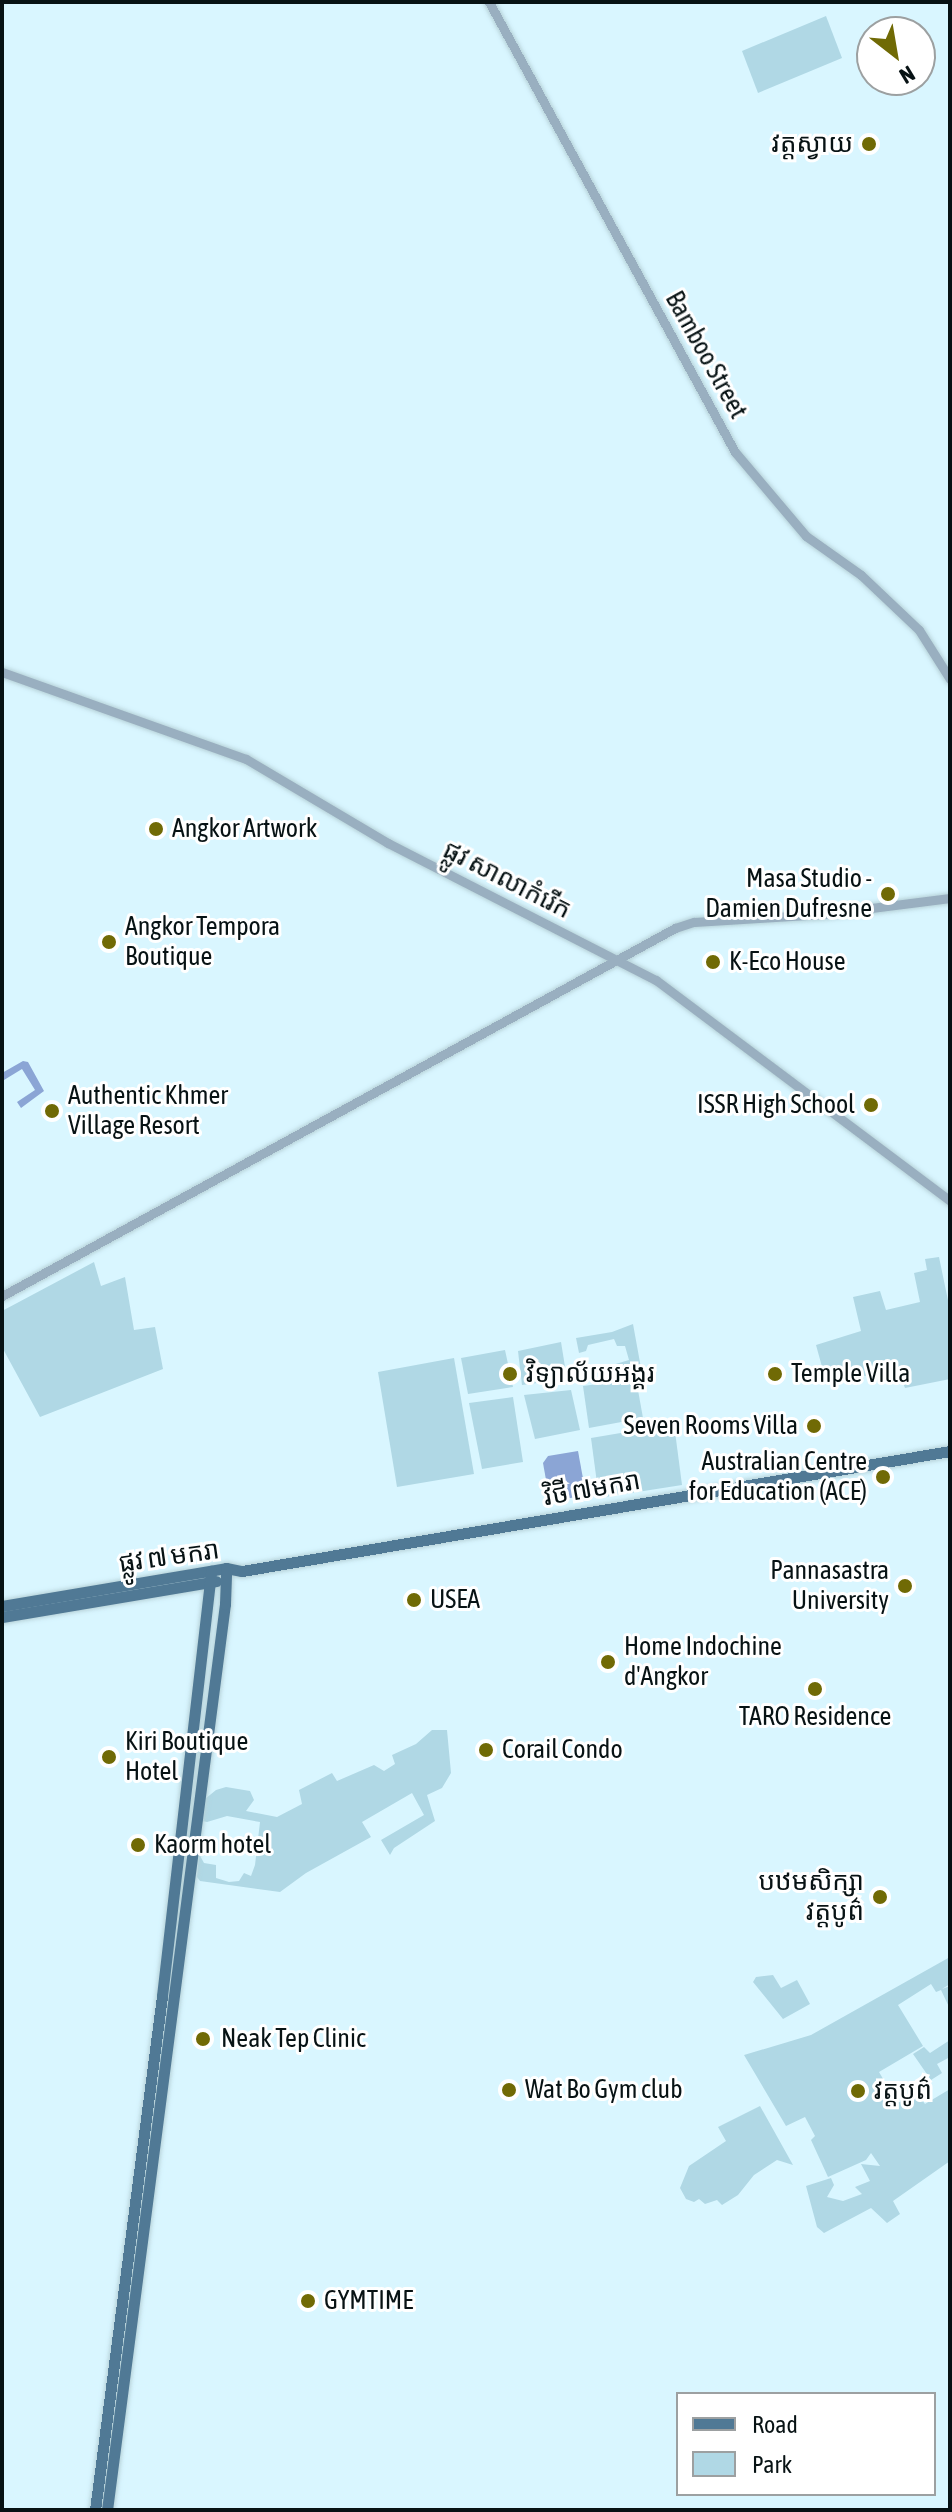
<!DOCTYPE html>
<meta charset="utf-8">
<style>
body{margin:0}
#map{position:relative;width:952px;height:2512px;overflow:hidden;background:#d9f6ff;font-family:"Asap Condensed","Noto Sans Khmer",sans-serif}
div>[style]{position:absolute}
.green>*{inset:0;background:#b0d8e5}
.water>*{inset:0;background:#8ba5d5}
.roads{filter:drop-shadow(0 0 2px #b7d2d9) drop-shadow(0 0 2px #b7d2d9)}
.minor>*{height:9px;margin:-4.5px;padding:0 4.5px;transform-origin:4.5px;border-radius:4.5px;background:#99afc0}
.major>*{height:11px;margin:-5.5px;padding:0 5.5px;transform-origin:5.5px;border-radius:5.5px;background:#507995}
.dots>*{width:22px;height:22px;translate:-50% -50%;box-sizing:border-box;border:4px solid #fff;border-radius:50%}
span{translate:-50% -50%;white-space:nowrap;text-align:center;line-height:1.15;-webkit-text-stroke:6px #fff;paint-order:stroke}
.poi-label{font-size:26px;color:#071214}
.right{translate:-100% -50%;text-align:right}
.left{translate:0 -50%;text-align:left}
.street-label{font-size:26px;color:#071214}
.frame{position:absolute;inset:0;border:4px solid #071214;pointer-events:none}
.legend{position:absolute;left:676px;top:2392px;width:260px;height:104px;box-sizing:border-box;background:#fff;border:2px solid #9ca0a1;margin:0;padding:10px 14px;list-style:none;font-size:24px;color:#071214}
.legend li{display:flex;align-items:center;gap:16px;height:40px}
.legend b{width:40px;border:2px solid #9ca0a1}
.north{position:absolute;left:856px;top:16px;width:80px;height:80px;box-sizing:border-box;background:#fff;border:2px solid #9ca0a1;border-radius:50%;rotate:149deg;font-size:22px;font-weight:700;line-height:32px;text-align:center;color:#071214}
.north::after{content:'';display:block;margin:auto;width:28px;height:36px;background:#706a05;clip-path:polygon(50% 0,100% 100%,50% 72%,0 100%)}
</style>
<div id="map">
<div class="green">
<i style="clip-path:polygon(826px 16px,842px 58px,758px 93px,742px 51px)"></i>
<i style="clip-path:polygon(939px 1257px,950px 1310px,950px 1379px,905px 1388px,898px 1370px,870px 1376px,824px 1374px,816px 1345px,861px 1331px,853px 1297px,880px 1291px,886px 1310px,920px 1302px,914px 1273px,927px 1270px,925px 1259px)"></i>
<i style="clip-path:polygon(94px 1262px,101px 1286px,125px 1277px,134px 1330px,155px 1327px,163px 1369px,40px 1417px,2px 1347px,2px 1311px)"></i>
<i style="clip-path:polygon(633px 1324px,641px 1368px,611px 1374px,609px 1366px,629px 1360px,625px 1346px,617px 1346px,614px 1339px,588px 1345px,586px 1351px,579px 1353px,576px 1338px,612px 1332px)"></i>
<i style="clip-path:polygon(561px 1342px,567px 1379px,522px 1385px,518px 1351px)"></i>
<i style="clip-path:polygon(505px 1350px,513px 1387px,468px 1394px,461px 1358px)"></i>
<i style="clip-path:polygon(454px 1358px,474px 1474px,397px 1487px,378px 1372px)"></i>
<i style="clip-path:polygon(636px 1379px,643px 1418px,589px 1428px,583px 1386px)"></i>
<i style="clip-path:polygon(571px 1390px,580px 1430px,535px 1439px,524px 1395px)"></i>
<i style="clip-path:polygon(513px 1397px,523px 1462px,482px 1469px,469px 1403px)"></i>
<i style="clip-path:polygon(674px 1424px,682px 1485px,599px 1498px,591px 1438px)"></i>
<i style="clip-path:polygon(432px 1730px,447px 1730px,451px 1773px,442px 1788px,427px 1795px,435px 1821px,394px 1848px,390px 1855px,381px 1840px,424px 1815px,412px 1793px,362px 1822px,371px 1837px,306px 1873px,280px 1892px,200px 1881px,197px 1877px,199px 1854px,204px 1863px,216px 1865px,216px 1878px,229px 1882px,239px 1881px,244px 1873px,251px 1876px,255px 1865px,260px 1822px,227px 1816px,207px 1822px,198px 1820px,199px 1804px,216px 1790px,226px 1787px,250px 1791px,254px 1800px,246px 1811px,277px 1817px,302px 1804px,299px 1790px,332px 1773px,337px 1781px,374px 1765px,384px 1771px,395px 1764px,392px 1755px,416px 1744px)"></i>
<i style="clip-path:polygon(950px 1957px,950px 1984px,942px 1989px,950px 1986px,950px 2009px,941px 1990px,936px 1992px,931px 1984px,898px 2005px,923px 2046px,879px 2072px,896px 2101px,889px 2106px,918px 2095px,925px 2104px,950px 2089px,950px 2161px,893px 2201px,900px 2214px,887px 2223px,871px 2208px,824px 2233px,817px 2227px,806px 2186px,831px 2178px,834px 2185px,827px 2197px,843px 2201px,862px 2194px,855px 2187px,870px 2181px,861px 2164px,880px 2166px,871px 2153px,866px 2160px,828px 2177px,811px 2140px,815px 2136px,805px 2117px,786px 2126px,744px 2055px,811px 2035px)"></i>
<i style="clip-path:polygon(773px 1975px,781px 1988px,797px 1980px,810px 2004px,783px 2019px,753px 1982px,756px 1977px)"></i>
<i style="clip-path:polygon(950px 2040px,950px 2057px,937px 2064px,942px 2073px,931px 2080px,913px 2054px,924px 2047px,930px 2053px)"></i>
<i style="clip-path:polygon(760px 2106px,793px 2165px,777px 2160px,754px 2175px,738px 2195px,722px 2205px,717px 2200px,705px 2204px,699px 2199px,694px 2202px,686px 2199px,680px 2188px,689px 2166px,726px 2141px,718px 2127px)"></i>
</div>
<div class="water">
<i style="clip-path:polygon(23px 1061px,28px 1062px,44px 1091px,21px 1108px,17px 1102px,35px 1090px,22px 1069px,4px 1080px,2px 1073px)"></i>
<i style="clip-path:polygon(578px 1451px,586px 1495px,550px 1502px,543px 1463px,548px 1456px)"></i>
</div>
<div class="roads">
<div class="minor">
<i style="left:489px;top:2px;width:513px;rotate:61.34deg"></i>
<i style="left:735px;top:452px;width:110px;rotate:49.8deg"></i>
<i style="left:806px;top:536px;width:67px;rotate:35.3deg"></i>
<i style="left:861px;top:575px;width:80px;rotate:43.5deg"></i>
<i style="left:919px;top:630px;width:58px;rotate:57.7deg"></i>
<i style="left:2px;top:672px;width:259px;rotate:19.6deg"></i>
<i style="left:246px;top:759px;width:165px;rotate:30.6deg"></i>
<i style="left:388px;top:843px;width:301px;rotate:27.1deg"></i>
<i style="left:656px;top:980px;width:368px;rotate:36.9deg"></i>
<i style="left:2px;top:1296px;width:767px;rotate:-28.67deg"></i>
<i style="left:675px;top:928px;width:20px;rotate:-18deg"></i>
<i style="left:694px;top:922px;width:130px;rotate:-3.5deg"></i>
<i style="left:824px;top:914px;width:127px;rotate:-7.2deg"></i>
</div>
<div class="major">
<i style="left:2px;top:1606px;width:227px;rotate:-9.6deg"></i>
<i style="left:226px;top:1568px;width:16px;rotate:11deg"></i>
<i style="left:242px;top:1571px;width:718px;rotate:-9.62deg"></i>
<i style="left:2px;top:1617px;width:217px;rotate:-9.5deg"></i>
<i style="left:95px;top:2510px;width:518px;rotate:-82.57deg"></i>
<i style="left:162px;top:1996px;width:428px;rotate:-83.4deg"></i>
<i style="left:107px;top:2510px;width:914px;rotate:-82.58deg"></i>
<i style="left:225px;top:1604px;width:36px;rotate:-88deg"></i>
</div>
</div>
<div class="dots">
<i style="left:869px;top:144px;background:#706a05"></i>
<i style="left:156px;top:829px;background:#706a05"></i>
<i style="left:888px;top:894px;background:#706a05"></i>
<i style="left:109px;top:942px;background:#706a05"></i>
<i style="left:713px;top:962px;background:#706a05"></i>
<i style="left:871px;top:1105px;background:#706a05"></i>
<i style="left:52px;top:1111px;background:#706a05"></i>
<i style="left:510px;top:1374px;background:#706a05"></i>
<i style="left:775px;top:1374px;background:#706a05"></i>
<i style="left:814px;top:1426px;background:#706a05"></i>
<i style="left:883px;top:1477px;background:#706a05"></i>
<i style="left:905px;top:1586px;background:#706a05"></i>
<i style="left:414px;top:1600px;background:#706a05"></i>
<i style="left:608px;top:1662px;background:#706a05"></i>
<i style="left:815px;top:1689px;background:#706a05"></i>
<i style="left:486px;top:1750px;background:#706a05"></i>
<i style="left:109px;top:1757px;background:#706a05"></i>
<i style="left:138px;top:1845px;background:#706a05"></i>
<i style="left:880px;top:1897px;background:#706a05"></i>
<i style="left:203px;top:2039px;background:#706a05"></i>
<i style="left:509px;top:2090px;background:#706a05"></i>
<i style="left:858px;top:2091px;background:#706a05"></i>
<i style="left:308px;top:2301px;background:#706a05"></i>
</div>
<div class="poi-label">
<span class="right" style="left:853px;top:144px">វត្តស្វាយ</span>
<span class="left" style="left:172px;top:829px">Angkor Artwork</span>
<span class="right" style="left:872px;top:894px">Masa Studio -<br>Damien Dufresne</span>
<span class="left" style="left:125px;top:942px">Angkor Tempora<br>Boutique</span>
<span class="left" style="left:729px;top:962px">K-Eco House</span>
<span class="left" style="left:68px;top:1111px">Authentic Khmer<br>Village Resort</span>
<span class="right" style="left:855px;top:1105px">ISSR High School</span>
<span class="left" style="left:526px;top:1374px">វិទ្យាល័យអង្គរ</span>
<span class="left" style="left:791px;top:1374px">Temple Villa</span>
<span class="right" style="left:798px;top:1426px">Seven Rooms Villa</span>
<span class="right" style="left:867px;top:1477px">Australian Centre<br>for Education (ACE)</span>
<span class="right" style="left:889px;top:1586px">Pannasastra<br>University</span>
<span class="left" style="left:430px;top:1600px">USEA</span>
<span class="left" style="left:624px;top:1662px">Home Indochine<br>d'Angkor</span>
<span style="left:815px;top:1717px">TARO Residence</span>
<span class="left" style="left:125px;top:1757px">Kiri Boutique<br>Hotel</span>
<span class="left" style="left:502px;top:1750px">Corail Condo</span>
<span class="left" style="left:154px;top:1845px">Kaorm hotel</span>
<span class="right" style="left:864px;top:1897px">បឋមសិក្សា<br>វត្តបូព៌</span>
<span class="left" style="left:221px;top:2039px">Neak Tep Clinic</span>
<span class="left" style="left:525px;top:2090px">Wat Bo Gym club</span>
<span class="left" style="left:874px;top:2091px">វត្តបូព៌</span>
<span class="left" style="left:324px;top:2301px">GYMTIME</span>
</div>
<div class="street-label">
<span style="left:706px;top:355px;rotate:61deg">Bamboo Street</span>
<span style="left:507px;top:880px;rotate:27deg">ផ្លូវ សាលាកំរើក</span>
<span style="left:592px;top:1489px;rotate:-10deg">វិថី ៧មករា</span>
<span style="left:169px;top:1557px;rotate:-8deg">ផ្លូវ ៧ មករា</span>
</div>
<div class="frame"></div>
<ul class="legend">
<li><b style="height:10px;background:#507995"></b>Road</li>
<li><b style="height:22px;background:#b0d8e5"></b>Park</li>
</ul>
<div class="north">N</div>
</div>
